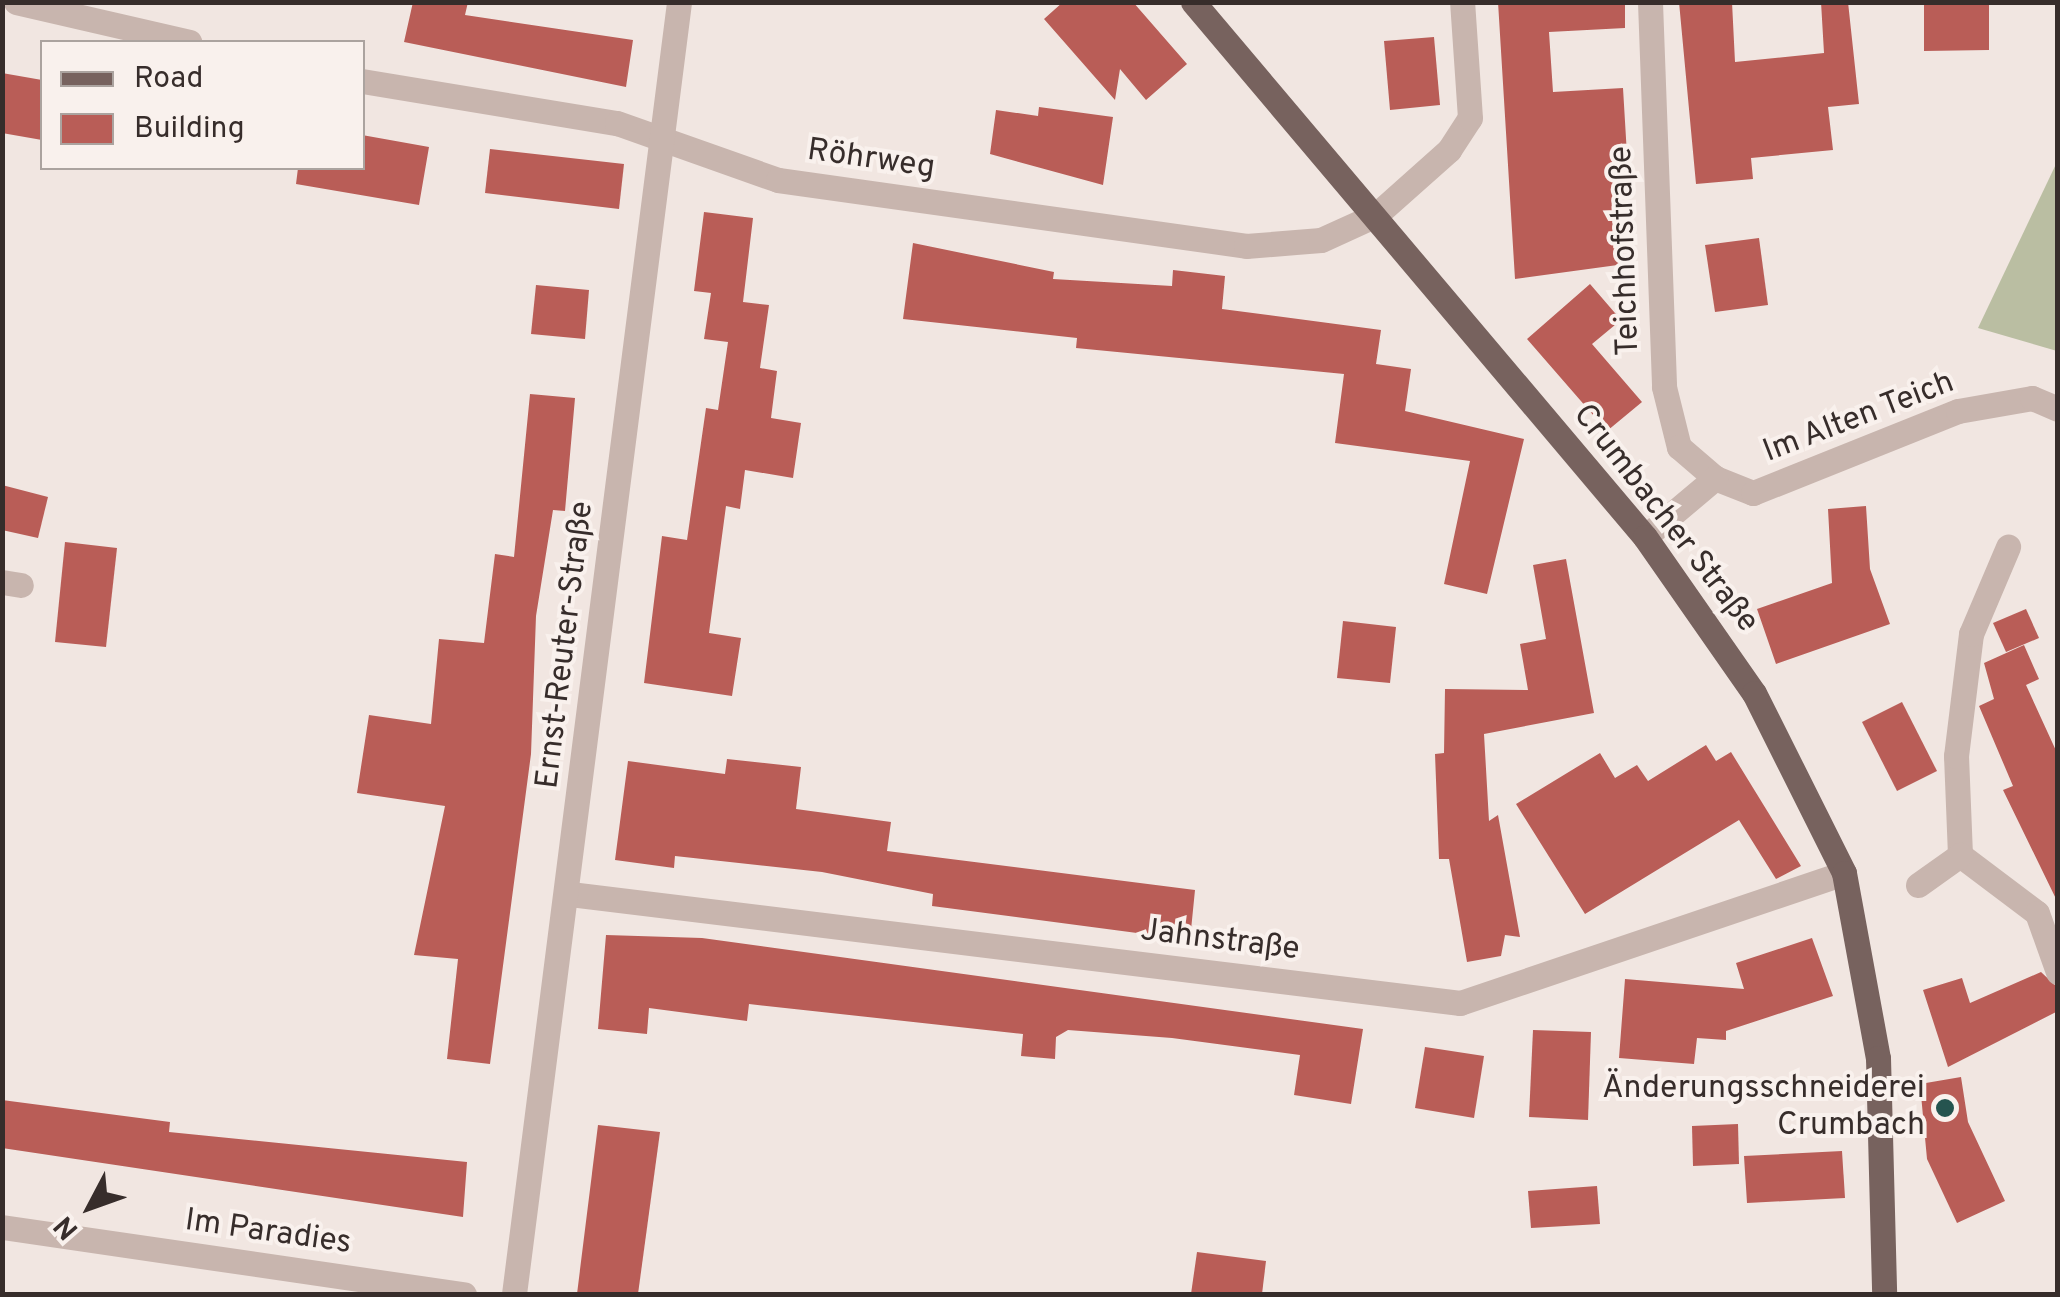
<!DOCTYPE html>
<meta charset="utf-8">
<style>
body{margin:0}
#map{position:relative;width:2060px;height:1297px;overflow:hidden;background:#f1e6e1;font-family:Overpass,sans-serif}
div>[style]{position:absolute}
.green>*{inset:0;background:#babea2}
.building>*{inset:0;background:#b95d57}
.minor>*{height:25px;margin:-12.5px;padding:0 12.5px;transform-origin:12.5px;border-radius:12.5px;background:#c8b5ae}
.major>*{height:25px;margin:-12.5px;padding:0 12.5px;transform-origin:12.5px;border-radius:12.5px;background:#77625e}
.dots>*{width:28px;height:28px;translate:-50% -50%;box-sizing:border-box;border:5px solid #f9f1ed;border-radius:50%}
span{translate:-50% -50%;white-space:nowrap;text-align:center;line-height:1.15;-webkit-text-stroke:8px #f9f1ed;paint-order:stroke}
.street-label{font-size:32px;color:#372d2b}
.poi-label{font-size:32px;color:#372d2b}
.right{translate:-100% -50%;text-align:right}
.frame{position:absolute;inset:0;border:5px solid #372d2b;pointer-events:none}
.legend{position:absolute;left:40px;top:40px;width:325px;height:130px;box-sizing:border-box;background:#f9f1ed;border:2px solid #aba39f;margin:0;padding:12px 18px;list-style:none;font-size:30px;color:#372d2b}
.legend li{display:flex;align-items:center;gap:20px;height:50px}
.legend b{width:50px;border:2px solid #aba39f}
.north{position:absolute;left:40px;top:1157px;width:100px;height:100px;-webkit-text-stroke:8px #f9f1ed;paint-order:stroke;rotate:229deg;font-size:28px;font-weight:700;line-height:40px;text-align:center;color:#372d2b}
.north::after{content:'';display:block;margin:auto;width:35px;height:45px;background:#372d2b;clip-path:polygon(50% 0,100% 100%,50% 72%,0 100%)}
</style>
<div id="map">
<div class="green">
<i style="clip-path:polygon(2057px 162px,2057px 351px,1978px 328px)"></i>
</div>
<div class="building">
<i style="clip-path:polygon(413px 2px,468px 2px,465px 15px,633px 40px,626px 87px,404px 42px)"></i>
<i style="clip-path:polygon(1063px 2px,1133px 2px,1187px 64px,1146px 100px,1120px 69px,1115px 100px,1044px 19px)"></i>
<i style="clip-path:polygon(1498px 2px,1625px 2px,1625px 28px,1549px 32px,1553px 92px,1623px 88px,1627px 155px,1615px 156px,1625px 264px,1515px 279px)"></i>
<i style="clip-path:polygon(1679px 2px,1732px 2px,1735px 62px,1824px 53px,1821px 2px,1848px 2px,1859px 104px,1828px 107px,1833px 150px,1751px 158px,1753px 179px,1696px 184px)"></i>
<i style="clip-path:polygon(1924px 2px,1989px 2px,1989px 50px,1924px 51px)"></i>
<i style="clip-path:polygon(1434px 37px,1440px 105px,1390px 110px,1384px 41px)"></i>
<i style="clip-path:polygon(2px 73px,42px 80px,42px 140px,2px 133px)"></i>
<i style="clip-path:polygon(1039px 107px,1113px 117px,1103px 185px,990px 154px,996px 110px,1038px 116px)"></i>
<i style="clip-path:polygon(362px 135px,429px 147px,419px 205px,296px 184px,298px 168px,362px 168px)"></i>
<i style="clip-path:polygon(490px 149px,624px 164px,619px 209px,485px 193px)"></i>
<i style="clip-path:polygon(704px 212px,753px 218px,743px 302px,769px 305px,760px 368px,777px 371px,771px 418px,801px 423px,793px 478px,745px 470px,740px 509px,726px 506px,709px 633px,741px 638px,732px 696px,644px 683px,662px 536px,687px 540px,706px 408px,718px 410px,728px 342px,704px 339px,711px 293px,694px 291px)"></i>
<i style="clip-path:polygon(1759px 238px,1768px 305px,1715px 312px,1705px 245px)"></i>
<i style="clip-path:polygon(913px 243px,1054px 272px,1053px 279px,1172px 286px,1173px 270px,1225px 276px,1222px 309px,1381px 330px,1376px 364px,1411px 369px,1405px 411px,1524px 439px,1487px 594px,1444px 584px,1470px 461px,1335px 443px,1344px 374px,1076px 348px,1077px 338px,903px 319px)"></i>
<i style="clip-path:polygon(1590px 284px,1621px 320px,1592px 344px,1642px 402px,1607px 431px,1527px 339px)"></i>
<i style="clip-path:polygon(536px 285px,589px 290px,585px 339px,531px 334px)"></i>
<i style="clip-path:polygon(530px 394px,575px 398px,565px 511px,553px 510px,536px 616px,531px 754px,490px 1064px,447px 1059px,458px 959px,414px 955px,445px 806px,357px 793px,369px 715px,431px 724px,439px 639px,484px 643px,495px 554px,514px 557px)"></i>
<i style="clip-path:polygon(2px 485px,48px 497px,38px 538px,2px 530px)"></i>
<i style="clip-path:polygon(1866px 506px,1870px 569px,1890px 624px,1776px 664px,1757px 609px,1832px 583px,1828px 509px)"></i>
<i style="clip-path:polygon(65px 542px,117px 548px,106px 647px,55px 642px)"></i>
<i style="clip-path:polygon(1566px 559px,1594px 713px,1484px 734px,1489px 821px,1498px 815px,1520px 937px,1505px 935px,1501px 956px,1467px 962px,1449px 859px,1439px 859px,1435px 754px,1444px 753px,1445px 689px,1528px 690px,1520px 644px,1546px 639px,1533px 565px)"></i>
<i style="clip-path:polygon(2026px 609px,2039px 638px,2006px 652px,1993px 623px)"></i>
<i style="clip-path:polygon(1343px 621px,1396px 627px,1390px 683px,1337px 678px)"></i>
<i style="clip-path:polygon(2024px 645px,2039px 679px,2026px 685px,2058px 755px,2058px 903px,2003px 790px,2013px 786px,1979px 706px,1994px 699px,1984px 663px)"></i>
<i style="clip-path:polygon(1902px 702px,1937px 771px,1897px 791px,1862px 722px)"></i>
<i style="clip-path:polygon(1706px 745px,1716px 761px,1731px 752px,1801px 866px,1776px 879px,1739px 820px,1585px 914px,1516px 804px,1600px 753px,1615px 778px,1637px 765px,1648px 781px)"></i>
<i style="clip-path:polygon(727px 759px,801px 767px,796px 809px,891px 822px,887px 851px,1195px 890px,1190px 940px,932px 906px,933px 894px,822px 872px,675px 856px,674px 868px,615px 860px,628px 761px,725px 774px)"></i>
<i style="clip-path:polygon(606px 935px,702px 938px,1363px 1029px,1351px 1104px,1294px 1095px,1300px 1055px,1172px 1038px,1068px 1030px,1056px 1037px,1055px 1059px,1021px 1056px,1023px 1034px,749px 1004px,747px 1021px,649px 1008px,647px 1034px,598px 1029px)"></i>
<i style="clip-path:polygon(1812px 938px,1833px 996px,1726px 1031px,1726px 1040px,1697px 1038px,1694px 1064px,1619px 1058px,1625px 979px,1744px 989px,1736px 963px)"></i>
<i style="clip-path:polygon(2041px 972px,2058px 988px,2058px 1011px,1948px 1067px,1923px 990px,1962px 978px,1970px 1003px)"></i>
<i style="clip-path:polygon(1533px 1030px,1591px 1032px,1588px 1120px,1529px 1117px)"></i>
<i style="clip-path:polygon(1425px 1047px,1484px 1056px,1474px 1118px,1415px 1108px)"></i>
<i style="clip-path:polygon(1961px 1077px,1968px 1122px,2005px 1201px,1957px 1223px,1927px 1159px,1920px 1084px)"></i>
<i style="clip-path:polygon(2px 1100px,170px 1122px,169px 1132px,467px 1162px,463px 1217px,2px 1148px)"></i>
<i style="clip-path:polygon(1738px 1124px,1739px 1164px,1693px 1166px,1692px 1126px)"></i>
<i style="clip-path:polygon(598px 1125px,660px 1132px,638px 1294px,577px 1294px)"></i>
<i style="clip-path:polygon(1842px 1151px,1845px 1198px,1747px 1203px,1744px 1156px)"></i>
<i style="clip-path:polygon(1597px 1186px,1600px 1224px,1531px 1228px,1528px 1191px)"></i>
<i style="clip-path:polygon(1197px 1252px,1266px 1261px,1262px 1294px,1191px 1294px)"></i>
</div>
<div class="minor">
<i style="left:16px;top:2px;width:178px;rotate:13deg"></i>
<i style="left:1650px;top:2px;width:385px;rotate:87.9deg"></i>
<i style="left:1664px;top:387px;width:62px;rotate:76deg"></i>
<i style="left:1679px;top:447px;width:48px;rotate:40.7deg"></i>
<i style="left:1715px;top:478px;width:41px;rotate:21.5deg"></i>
<i style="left:1753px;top:493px;width:221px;rotate:-21.8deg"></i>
<i style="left:1958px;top:411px;width:75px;rotate:-10deg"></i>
<i style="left:2032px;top:398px;width:28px;rotate:23deg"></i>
<i style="left:362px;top:81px;width:258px;rotate:9.4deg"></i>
<i style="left:617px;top:123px;width:171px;rotate:19.5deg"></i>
<i style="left:778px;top:180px;width:473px;rotate:8deg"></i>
<i style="left:1246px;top:246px;width:75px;rotate:-4.6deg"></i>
<i style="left:1321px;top:240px;width:60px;rotate:-24.4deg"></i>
<i style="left:1376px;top:215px;width:98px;rotate:-41.7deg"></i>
<i style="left:1449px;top:150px;width:38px;rotate:-57deg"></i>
<i style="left:1470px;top:118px;width:116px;rotate:-93.9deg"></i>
<i style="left:1645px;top:537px;width:92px;rotate:-40.1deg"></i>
<i style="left:2px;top:582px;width:19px;rotate:9deg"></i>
<i style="left:1960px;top:855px;width:99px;rotate:-92.3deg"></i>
<i style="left:1956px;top:756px;width:123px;rotate:-83deg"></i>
<i style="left:1971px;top:634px;width:95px;rotate:-67deg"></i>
<i style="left:1960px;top:855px;width:96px;rotate:37deg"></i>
<i style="left:2037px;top:913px;width:63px;rotate:70.4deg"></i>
<i style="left:1918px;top:885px;width:52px;rotate:-35.5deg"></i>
<i style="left:570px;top:894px;width:897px;rotate:6.98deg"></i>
<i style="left:1460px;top:1003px;width:405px;rotate:-18.7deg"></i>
<i style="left:2px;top:1227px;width:467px;rotate:8.3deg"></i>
<i style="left:514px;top:1294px;width:1302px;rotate:-82.72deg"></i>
</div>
<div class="major">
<i style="left:1193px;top:2px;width:700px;rotate:49.81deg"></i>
<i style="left:1645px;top:537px;width:190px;rotate:55.1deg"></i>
<i style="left:1754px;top:693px;width:201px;rotate:63.4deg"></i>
<i style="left:1844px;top:873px;width:188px;rotate:79.6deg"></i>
<i style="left:1878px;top:1058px;width:236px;rotate:88.5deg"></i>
</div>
<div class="dots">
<i style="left:1945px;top:1108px;background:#25544f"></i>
</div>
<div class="street-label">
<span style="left:871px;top:160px;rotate:8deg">Röhrweg</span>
<span style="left:1626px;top:251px;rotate:-92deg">Teichhofstraße</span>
<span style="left:1859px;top:418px;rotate:-21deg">Im Alten Teich</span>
<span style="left:1665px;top:519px;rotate:52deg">Crumbacher Straße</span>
<span style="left:566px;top:645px;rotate:-83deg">Ernst-Reuter-Straße</span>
<span style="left:1220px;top:941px;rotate:7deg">Jahnstraße</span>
<span style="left:268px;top:1233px;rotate:8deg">Im Paradies</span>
</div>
<div class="poi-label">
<span class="right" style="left:1925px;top:1108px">Änderungsschneiderei<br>Crumbach</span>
</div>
<div class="frame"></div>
<ul class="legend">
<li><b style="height:12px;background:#77625e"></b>Road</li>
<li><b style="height:28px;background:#b95d57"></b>Building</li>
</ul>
<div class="north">N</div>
</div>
